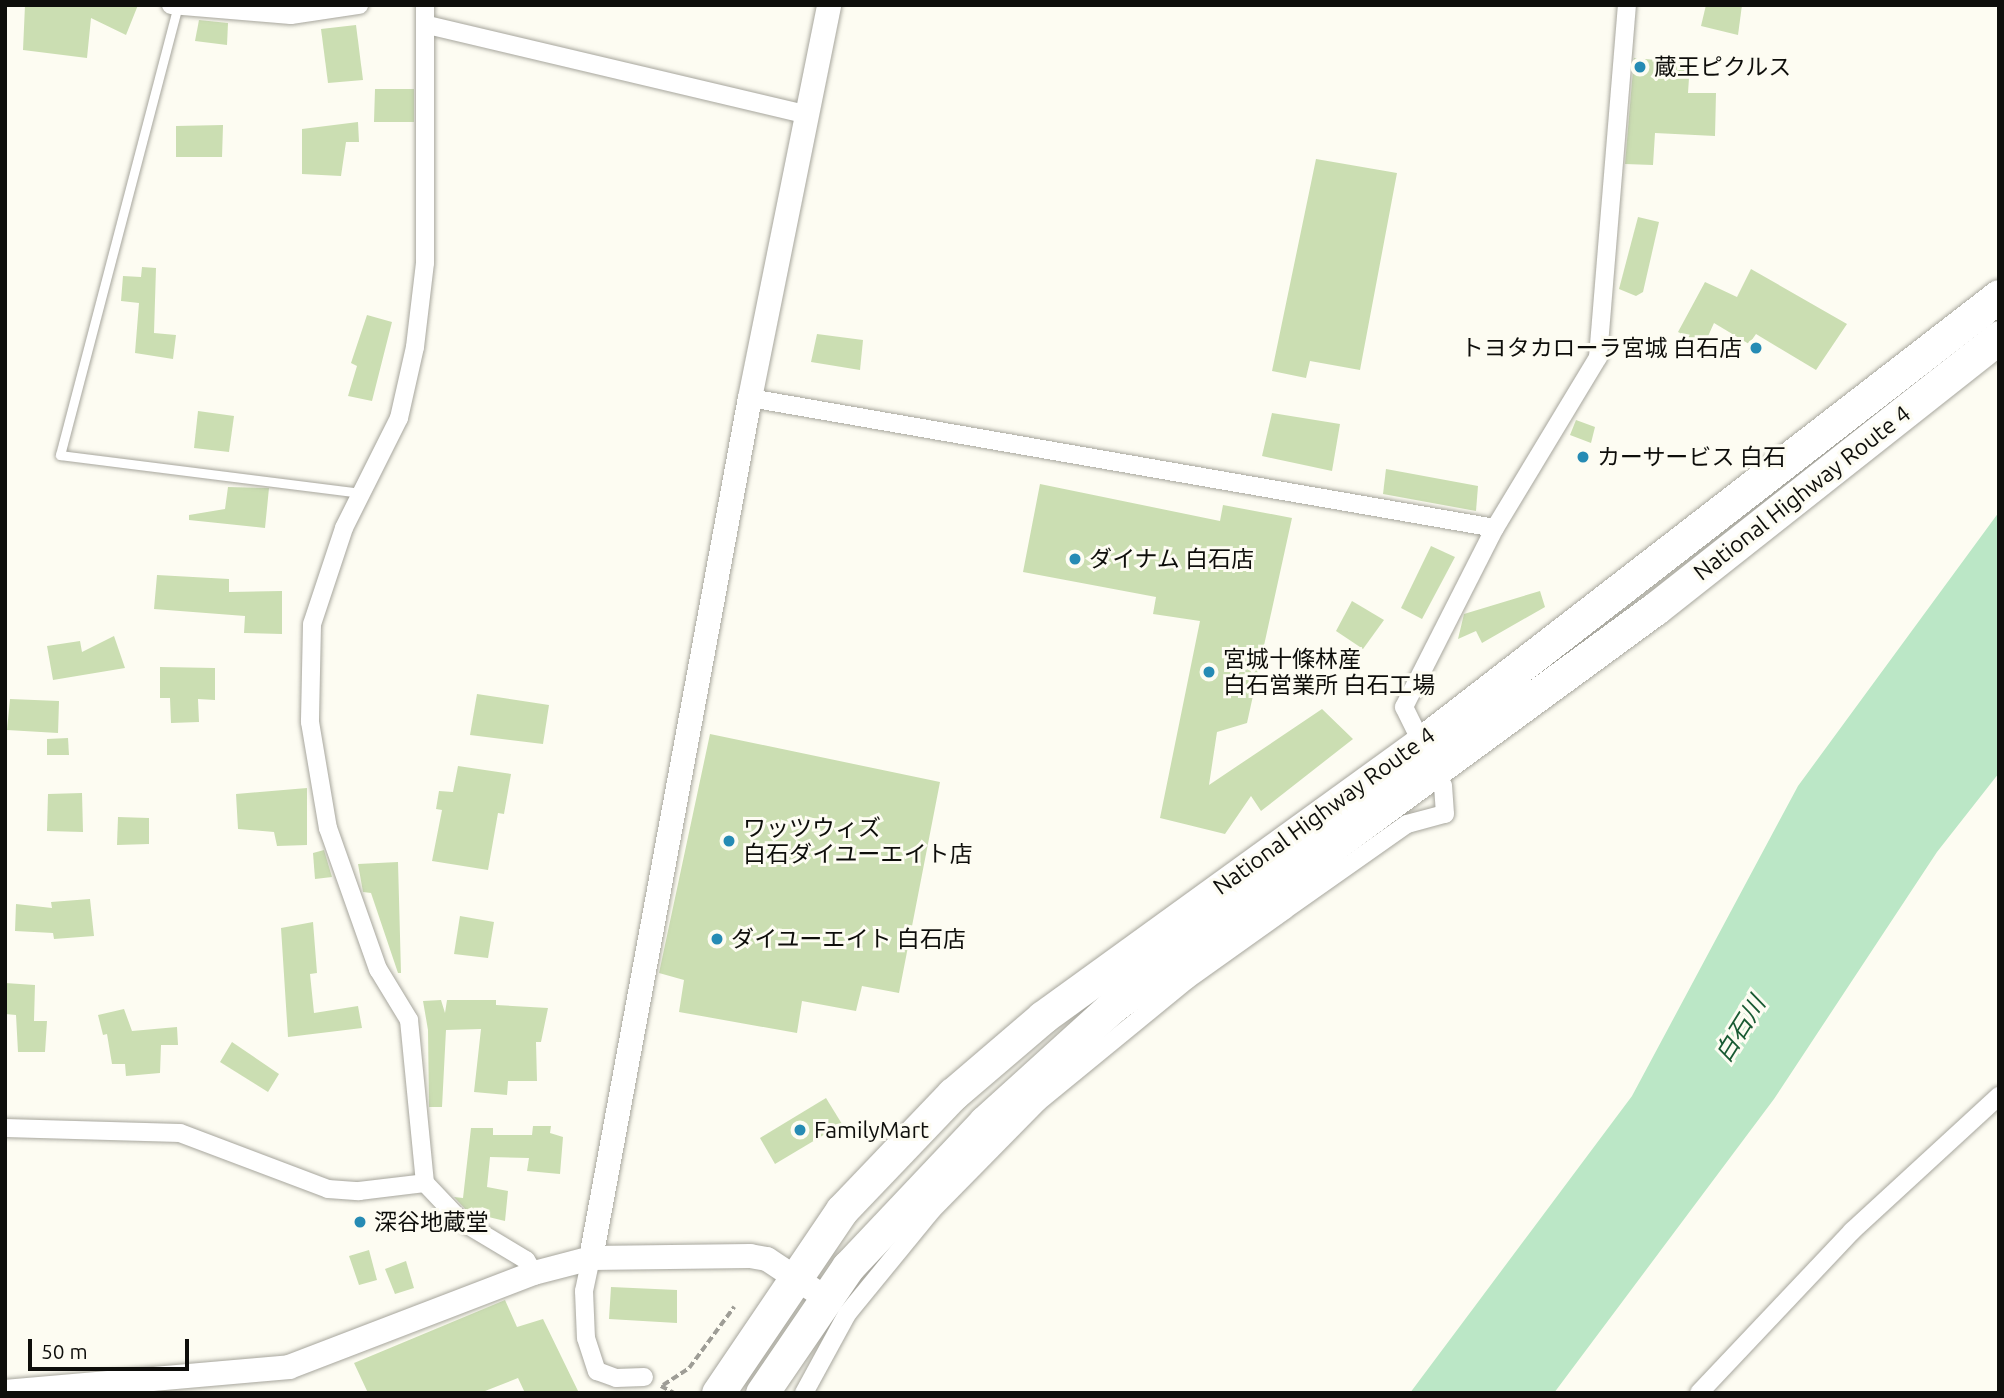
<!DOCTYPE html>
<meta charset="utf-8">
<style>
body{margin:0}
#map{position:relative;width:2004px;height:1398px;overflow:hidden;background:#fdfcf2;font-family:Ubuntu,"Noto Sans JP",sans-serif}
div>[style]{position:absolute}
.water>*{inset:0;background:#bbe7c6}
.building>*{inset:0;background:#cbdeb2}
.path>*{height:3.5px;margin-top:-1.75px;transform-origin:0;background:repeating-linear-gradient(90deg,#9e9d96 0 7px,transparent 0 10.5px)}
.roads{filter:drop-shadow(0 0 2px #a7a69d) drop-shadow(0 0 2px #a7a69d)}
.lane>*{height:9px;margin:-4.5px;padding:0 4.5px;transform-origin:4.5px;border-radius:4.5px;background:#fff}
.street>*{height:18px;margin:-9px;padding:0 9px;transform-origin:9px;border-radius:9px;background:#fff}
.secondary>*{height:24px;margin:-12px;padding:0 12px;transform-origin:12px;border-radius:12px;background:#fff}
.highway>*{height:33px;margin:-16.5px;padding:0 16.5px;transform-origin:16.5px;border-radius:16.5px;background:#fff}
.dots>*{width:19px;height:19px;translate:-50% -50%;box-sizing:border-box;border:4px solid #fdfcf2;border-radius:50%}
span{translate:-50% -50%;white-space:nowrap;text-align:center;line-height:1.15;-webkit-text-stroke:6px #fdfcf2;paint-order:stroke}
.poi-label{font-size:23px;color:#0e0e0b}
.left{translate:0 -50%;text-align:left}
.right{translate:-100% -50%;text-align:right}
.street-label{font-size:23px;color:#0e0e0b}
.water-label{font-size:24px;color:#185a32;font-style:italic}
.frame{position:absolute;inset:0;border:7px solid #0e0e0b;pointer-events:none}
.scale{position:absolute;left:28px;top:1339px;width:161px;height:32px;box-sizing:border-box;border:4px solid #0e0e0b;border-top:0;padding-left:9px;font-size:21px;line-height:24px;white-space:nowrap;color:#0e0e0b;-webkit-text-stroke:5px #fdfcf2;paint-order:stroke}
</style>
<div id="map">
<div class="water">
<i style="clip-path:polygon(1999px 512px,1999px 773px,1937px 852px,1774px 1099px,1554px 1393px,1410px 1393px,1632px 1096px,1798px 786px)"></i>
</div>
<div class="building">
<i style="clip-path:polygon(25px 5px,138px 5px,126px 35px,91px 18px,87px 58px,23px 50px)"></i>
<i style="clip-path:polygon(1706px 5px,1742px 5px,1738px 35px,1701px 26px)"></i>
<i style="clip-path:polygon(199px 20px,228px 23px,227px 45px,195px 41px)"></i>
<i style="clip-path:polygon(356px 25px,363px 80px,328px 83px,321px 29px)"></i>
<i style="clip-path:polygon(1634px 58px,1690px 63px,1688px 93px,1716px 93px,1715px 136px,1655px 133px,1653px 165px,1625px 164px)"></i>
<i style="clip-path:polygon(375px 89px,414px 89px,414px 122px,374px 122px)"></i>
<i style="clip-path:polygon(358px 122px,359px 142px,346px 142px,341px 176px,302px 174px,302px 129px)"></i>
<i style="clip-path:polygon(223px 125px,222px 157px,176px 157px,176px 126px)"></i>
<i style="clip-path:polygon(1316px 159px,1397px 173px,1360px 370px,1310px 361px,1306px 378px,1272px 371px)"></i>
<i style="clip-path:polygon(1638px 217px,1659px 222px,1643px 292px,1636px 296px,1619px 289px)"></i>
<i style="clip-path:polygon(142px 267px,156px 268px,154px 333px,176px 335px,173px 359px,135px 353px,139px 303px,121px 301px,123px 276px,141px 277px)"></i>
<i style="clip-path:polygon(1751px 269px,1847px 324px,1816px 370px,1756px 334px,1749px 344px,1714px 323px,1704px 345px,1678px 332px,1705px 282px,1737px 297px)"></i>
<i style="clip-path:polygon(367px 315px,392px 322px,372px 401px,348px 396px,357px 366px,351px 363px)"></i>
<i style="clip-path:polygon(817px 334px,863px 340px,860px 370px,811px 362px)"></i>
<i style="clip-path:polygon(198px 411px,234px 416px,229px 452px,194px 448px)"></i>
<i style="clip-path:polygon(1272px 413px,1340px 424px,1332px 471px,1262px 456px)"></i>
<i style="clip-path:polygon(1576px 420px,1595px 427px,1591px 443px,1570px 435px)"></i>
<i style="clip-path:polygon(1386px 469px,1478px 486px,1476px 511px,1383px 494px)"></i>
<i style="clip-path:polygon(1040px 484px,1220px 521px,1223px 505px,1292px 518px,1247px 723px,1217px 732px,1209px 785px,1322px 709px,1353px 739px,1261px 811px,1251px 796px,1225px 834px,1160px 818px,1200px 621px,1153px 614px,1156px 597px,1023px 572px)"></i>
<i style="clip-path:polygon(228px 487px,269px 488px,265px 528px,189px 520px,189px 515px,225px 509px)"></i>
<i style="clip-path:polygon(1431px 546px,1455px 557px,1422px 619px,1401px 608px)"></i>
<i style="clip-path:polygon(157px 575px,229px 579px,229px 592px,282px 591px,282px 634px,244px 633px,245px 616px,154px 609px)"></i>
<i style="clip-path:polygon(1540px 591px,1545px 607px,1482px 643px,1476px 631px,1458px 639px,1464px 614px)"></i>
<i style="clip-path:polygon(1352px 601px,1384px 620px,1363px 649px,1336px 631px)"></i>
<i style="clip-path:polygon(114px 636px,125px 668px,53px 680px,47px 646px,80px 641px,82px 652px)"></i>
<i style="clip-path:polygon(160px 667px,215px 668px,215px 700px,198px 699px,199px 722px,171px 723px,170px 698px,160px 698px)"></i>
<i style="clip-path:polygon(477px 694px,549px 705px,543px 744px,470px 735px)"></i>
<i style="clip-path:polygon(10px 699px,59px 701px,58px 733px,7px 730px)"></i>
<i style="clip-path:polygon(710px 734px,940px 782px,899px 993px,862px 986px,856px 1011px,802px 1001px,797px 1033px,679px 1012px,684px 980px,659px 973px)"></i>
<i style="clip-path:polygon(68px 738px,69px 755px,47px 755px,47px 739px)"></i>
<i style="clip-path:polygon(458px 766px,511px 774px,504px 814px,498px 813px,488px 870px,432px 861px,442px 810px,436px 809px,439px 791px,453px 792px)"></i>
<i style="clip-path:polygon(307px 788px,307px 845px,277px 846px,274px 832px,238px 829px,236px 794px)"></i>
<i style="clip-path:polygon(82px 793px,83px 832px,47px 831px,48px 794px)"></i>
<i style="clip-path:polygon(118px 817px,149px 818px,149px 844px,117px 845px)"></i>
<i style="clip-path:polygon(324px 850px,332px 877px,315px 879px,313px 853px)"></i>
<i style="clip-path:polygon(398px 862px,401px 973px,398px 973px,371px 893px,363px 892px,358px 864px)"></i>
<i style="clip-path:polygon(90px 899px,94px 936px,54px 939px,53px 933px,15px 931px,16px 904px,52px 908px,51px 902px)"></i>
<i style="clip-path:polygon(460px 916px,494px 922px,488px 958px,454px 954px)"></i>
<i style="clip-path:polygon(313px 922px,317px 973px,310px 974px,314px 1013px,358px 1006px,362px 1028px,288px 1037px,281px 928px)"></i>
<i style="clip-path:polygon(5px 983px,35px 985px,34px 1021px,47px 1021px,45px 1052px,18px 1052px,16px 1015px,5px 1014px)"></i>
<i style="clip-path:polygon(441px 1000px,445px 1013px,447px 1000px,496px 1000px,496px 1005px,548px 1008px,541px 1042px,536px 1042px,537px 1081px,508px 1081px,507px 1095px,474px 1092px,481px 1029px,446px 1030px,442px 1107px,429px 1107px,428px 1030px,423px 1001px)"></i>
<i style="clip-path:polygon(124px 1009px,132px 1031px,177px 1027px,178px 1045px,161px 1045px,160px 1073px,126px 1076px,125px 1064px,112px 1064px,107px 1034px,103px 1035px,98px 1015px)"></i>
<i style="clip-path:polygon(232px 1042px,279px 1074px,268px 1092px,220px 1062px)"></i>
<i style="clip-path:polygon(826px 1098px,842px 1124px,775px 1164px,760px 1138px)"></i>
<i style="clip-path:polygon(533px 1126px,551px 1126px,550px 1133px,563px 1137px,560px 1174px,527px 1171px,529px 1158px,490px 1157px,487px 1187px,508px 1191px,505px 1221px,468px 1212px,454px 1197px,463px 1198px,471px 1128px,493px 1128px,493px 1135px,532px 1135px)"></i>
<i style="clip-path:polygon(369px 1250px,377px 1280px,359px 1285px,349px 1256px)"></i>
<i style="clip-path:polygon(406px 1261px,414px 1288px,395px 1294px,385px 1269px)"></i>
<i style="clip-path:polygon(611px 1287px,677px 1290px,677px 1323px,609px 1319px)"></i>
<i style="clip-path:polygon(505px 1300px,517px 1327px,543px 1319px,579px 1393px,525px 1393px,518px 1378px,480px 1393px,368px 1393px,354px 1363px)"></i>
</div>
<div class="path">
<i style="left:663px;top:1385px;width:31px;rotate:-33deg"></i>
<i style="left:689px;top:1368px;width:76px;rotate:-53.6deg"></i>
<i style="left:661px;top:1386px;width:15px;rotate:28deg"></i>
</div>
<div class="roads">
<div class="lane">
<i style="left:177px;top:9px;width:461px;rotate:104.7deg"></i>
<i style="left:60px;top:455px;width:303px;rotate:7.2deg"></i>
</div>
<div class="street">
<i style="left:171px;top:5px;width:120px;rotate:4.8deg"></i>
<i style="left:291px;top:15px;width:69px;rotate:-8.4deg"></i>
<i style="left:425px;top:5px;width:258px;rotate:90deg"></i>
<i style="left:425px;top:263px;width:85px;rotate:96.8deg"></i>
<i style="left:415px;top:347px;width:73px;rotate:102.7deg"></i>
<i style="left:399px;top:418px;width:123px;rotate:116.6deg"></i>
<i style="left:344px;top:528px;width:101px;rotate:108.4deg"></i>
<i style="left:312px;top:624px;width:98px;rotate:91.2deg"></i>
<i style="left:310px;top:722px;width:108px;rotate:80.4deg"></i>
<i style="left:328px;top:828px;width:150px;rotate:70.5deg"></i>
<i style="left:378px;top:969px;width:60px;rotate:58.7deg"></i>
<i style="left:409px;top:1020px;width:164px;rotate:84.4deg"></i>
<i style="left:425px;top:1183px;width:52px;rotate:46.5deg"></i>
<i style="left:461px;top:1221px;width:76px;rotate:31deg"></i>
<i style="left:526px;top:1260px;width:15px;rotate:58deg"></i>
<i style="left:428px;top:25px;width:386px;rotate:13.3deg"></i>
<i style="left:750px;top:398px;width:756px;rotate:9.9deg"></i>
<i style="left:5px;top:1128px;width:175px;rotate:1.6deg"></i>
<i style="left:180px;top:1133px;width:158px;rotate:20.7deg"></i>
<i style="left:328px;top:1189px;width:31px;rotate:4deg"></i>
<i style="left:359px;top:1191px;width:66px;rotate:-6.9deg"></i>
<i style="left:591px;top:1258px;width:34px;rotate:102deg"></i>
<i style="left:584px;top:1291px;width:47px;rotate:87.6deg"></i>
<i style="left:586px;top:1338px;width:35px;rotate:72deg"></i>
<i style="left:597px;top:1371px;width:20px;rotate:20deg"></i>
<i style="left:616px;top:1378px;width:28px;rotate:-2deg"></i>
<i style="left:804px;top:1393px;width:90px;rotate:-61.4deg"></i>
<i style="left:847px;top:1314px;width:134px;rotate:-50.7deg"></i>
<i style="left:932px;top:1210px;width:151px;rotate:-45.5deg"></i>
<i style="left:1038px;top:1102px;width:193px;rotate:-39.3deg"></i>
<i style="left:1187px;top:980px;width:120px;rotate:-35.5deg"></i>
<i style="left:1285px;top:910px;width:149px;rotate:-35.2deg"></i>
<i style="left:1407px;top:824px;width:39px;rotate:-15deg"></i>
<i style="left:1445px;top:814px;width:28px;rotate:-94deg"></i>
<i style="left:1443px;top:786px;width:88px;rotate:-116.3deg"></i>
<i style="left:1404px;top:707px;width:201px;rotate:-63.1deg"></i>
<i style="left:1495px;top:528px;width:200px;rotate:-58.9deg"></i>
<i style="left:1598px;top:357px;width:353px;rotate:-85.3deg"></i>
<i style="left:1699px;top:1393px;width:223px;rotate:-46.6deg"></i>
<i style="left:1852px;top:1231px;width:200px;rotate:-42.6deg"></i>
</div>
<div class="secondary">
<i style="left:591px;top:1258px;width:875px;rotate:-79.53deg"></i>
<i style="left:750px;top:398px;width:401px;rotate:-78.6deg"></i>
<i style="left:5px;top:1392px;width:285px;rotate:-5deg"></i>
<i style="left:289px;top:1367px;width:262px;rotate:-21deg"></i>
<i style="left:534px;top:1273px;width:59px;rotate:-14.7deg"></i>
<i style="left:591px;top:1258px;width:159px;rotate:-0.7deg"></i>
<i style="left:750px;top:1256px;width:17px;rotate:10deg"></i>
<i style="left:767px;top:1259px;width:69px;rotate:33.7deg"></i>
</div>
<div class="highway">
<i style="left:718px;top:1393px;width:221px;rotate:-55.9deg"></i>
<i style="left:842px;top:1210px;width:161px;rotate:-46.3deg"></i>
<i style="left:953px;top:1094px;width:118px;rotate:-40.5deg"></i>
<i style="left:1043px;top:1017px;width:465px;rotate:-35.9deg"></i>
<i style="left:1420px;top:744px;width:732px;rotate:-37.73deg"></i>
<i style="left:762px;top:1393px;width:153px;rotate:-55.7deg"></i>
<i style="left:848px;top:1267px;width:199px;rotate:-46.6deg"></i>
<i style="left:985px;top:1122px;width:173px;rotate:-42.2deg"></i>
<i style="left:1113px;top:1006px;width:673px;rotate:-36.24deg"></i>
<i style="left:1656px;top:608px;width:437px;rotate:-38.3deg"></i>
</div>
</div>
<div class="dots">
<i style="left:1640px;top:67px;background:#268bb4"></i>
<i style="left:1756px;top:348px;background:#268bb4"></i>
<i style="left:1583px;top:457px;background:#268bb4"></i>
<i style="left:1075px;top:559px;background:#268bb4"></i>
<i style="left:1209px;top:672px;background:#268bb4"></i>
<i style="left:729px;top:841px;background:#268bb4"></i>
<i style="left:717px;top:939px;background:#268bb4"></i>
<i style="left:800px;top:1130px;background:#268bb4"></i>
<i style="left:360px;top:1222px;background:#268bb4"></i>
</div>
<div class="poi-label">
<span class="left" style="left:1654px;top:67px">蔵王ピクルス</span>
<span class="right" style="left:1742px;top:348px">トヨタカローラ宮城 白石店</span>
<span class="left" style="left:1597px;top:457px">カーサービス 白石</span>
<span class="left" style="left:1089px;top:559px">ダイナム 白石店</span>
<span class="left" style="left:1223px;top:672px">宮城十條林産<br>白石営業所 白石工場</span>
<span class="left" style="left:743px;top:841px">ワッツウィズ<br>白石ダイユーエイト店</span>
<span class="left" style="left:731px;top:939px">ダイユーエイト 白石店</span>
<span class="left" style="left:814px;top:1130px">FamilyMart</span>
<span class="left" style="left:374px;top:1222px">深谷地蔵堂</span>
</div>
<div class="street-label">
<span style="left:1802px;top:493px;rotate:-38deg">National Highway Route 4</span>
<span style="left:1324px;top:811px;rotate:-36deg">National Highway Route 4</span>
</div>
<div class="water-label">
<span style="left:1740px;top:1029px;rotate:-58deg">白石川</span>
</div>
<div class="frame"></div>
<div class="scale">50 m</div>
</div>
